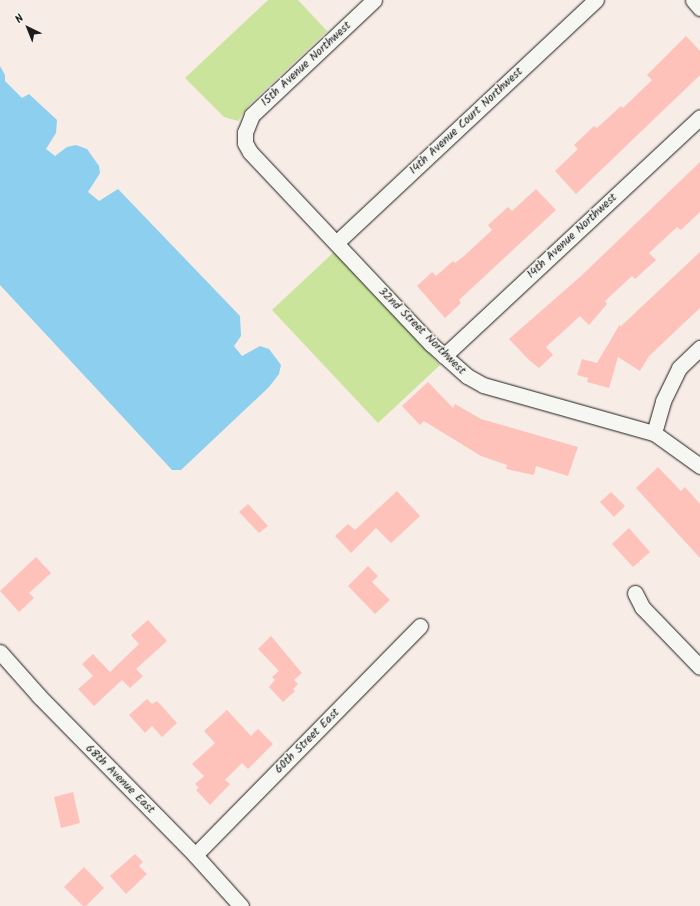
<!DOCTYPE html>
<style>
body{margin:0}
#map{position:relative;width:700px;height:906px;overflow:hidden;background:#f8ece7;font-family:Kalam,sans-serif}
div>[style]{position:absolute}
.green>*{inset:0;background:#cae49b}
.water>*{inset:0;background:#8dcfee}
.building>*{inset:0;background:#fec2bb}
.roads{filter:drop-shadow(0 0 1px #1c1c1c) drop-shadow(0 0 1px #1c1c1c)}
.minor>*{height:15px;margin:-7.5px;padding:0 7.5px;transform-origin:7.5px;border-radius:7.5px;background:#f6f6f2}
span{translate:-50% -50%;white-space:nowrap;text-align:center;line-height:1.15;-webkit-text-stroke:3px #f6f6f2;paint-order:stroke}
.street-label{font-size:12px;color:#1c1c1c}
.north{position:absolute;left:8px;top:8px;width:40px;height:40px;-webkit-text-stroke:3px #f6f6f2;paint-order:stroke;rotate:317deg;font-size:11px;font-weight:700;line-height:16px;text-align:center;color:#1c1c1c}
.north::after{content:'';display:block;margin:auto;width:14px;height:18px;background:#1c1c1c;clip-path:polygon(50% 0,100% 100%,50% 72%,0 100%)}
</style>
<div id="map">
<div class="green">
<i style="clip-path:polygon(268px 0,298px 0,327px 31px,249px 105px,238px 121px,224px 117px,185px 78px)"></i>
<i style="clip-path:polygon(334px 252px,440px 365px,378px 423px,272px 310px)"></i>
</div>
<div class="water">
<i style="clip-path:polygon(0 66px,5px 75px,5px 81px,22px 98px,29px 94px,57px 120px,56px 133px,46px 149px,55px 156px,67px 147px,76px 145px,87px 149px,99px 166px,100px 173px,88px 192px,99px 201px,118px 189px,240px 316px,241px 336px,234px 346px,242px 356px,260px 346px,269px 349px,281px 365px,279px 374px,269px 387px,181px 470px,172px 470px,0 285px)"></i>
</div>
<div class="building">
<i style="clip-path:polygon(686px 36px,700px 51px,700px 75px,576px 194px,555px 171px,578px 149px,574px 145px,594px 126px,597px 128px,621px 106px,623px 108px,652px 80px,647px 75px)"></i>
<i style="clip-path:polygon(700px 162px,700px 212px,681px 230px,677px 227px,649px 253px,656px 260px,635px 279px,632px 276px,605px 301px,607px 304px,589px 325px,580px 316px,546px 347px,553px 355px,539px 368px,529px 360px,509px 339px,581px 276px)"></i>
<i style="clip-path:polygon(536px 189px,556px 210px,459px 300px,461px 303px,445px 318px,417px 286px,432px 272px,436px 276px,453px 261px,455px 263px,464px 256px,492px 230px,488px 225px,508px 207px,512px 211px)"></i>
<i style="clip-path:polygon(700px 252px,700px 308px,649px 356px,640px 371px,618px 357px,609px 388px,587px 382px,588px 378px,577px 375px,582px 359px,597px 363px,620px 324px,620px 327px)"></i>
<i style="clip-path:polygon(428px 382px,453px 408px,455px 404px,481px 419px,578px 447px,568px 476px,536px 466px,534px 475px,506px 469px,507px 465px,481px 456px,424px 421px,420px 425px,402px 406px)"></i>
<i style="clip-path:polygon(658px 467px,681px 491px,685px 487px,700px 504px,700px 558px,636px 488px)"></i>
<i style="clip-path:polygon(397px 491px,420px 516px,391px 543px,376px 528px,351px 553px,335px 536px,348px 524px,355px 530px)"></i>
<i style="clip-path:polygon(611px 492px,625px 506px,614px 517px,600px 502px)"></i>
<i style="clip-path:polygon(248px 504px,268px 526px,259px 533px,239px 512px)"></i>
<i style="clip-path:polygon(629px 528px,650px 552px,633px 567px,612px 544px)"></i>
<i style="clip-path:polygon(36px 557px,51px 573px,29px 593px,34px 598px,19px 612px,0 591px)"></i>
<i style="clip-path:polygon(368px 566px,378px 576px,372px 582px,390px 600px,375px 614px,348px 586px)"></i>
<i style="clip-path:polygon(148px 620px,167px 641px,136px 669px,143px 676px,130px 688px,122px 680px,94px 706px,78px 689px,93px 676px,82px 664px,93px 654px,110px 672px,139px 644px,131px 635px)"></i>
<i style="clip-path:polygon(271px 636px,302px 673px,294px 680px,298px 684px,293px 689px,295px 691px,283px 702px,269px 687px,275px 680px,272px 677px,279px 671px,258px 649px)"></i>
<i style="clip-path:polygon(147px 699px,152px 704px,157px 701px,177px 723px,162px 737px,152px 726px,145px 733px,129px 715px)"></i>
<i style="clip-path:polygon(227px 710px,251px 736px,258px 729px,273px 744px,248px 769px,242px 763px,225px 780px,230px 784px,210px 805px,196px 790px,199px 788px,195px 784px,204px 776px,192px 764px,215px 743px,204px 731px)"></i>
<i style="clip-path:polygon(73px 792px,80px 823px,61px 828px,54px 797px)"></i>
<i style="clip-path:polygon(135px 854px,143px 862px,139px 866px,147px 874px,126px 894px,110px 876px)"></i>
<i style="clip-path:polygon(84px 867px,104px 888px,86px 906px,83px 906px,64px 887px)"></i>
</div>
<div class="roads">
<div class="minor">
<i style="left:374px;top:0;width:168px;rotate:136.7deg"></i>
<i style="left:252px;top:115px;width:18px;rotate:112deg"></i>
<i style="left:245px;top:132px;width:11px;rotate:90deg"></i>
<i style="left:245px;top:143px;width:10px;rotate:61deg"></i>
<i style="left:250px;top:152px;width:264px;rotate:46.7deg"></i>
<i style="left:431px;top:344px;width:48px;rotate:41.6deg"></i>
<i style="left:467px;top:376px;width:18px;rotate:29deg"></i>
<i style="left:483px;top:385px;width:178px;rotate:15.7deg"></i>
<i style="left:654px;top:433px;width:57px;rotate:35.7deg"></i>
<i style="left:693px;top:0;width:11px;rotate:49deg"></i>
<i style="left:336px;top:243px;width:356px;rotate:-43.1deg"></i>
<i style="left:444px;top:356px;width:350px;rotate:-43deg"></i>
<i style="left:654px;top:433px;width:33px;rotate:-74deg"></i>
<i style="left:663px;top:401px;width:37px;rotate:-64deg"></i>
<i style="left:679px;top:368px;width:29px;rotate:-44deg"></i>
<i style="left:635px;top:593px;width:16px;rotate:63deg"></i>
<i style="left:642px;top:607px;width:83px;rotate:46deg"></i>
<i style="left:0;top:652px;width:59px;rotate:48.4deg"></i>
<i style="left:39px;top:696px;width:223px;rotate:45.5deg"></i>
<i style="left:195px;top:855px;width:69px;rotate:48deg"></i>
<i style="left:195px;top:855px;width:321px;rotate:-45.5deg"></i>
</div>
</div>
<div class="street-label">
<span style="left:306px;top:64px;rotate:-43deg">15th Avenue Northwest</span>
<span style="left:466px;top:121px;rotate:-43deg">14th Avenue Court Northwest</span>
<span style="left:572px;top:236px;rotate:-43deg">14th Avenue Northwest</span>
<span style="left:422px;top:331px;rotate:45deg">32nd Street Northwest</span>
<span style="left:307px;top:741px;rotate:-45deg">60th Street East</span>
<span style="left:120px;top:779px;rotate:45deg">68th Avenue East</span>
</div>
<div class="north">N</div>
</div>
